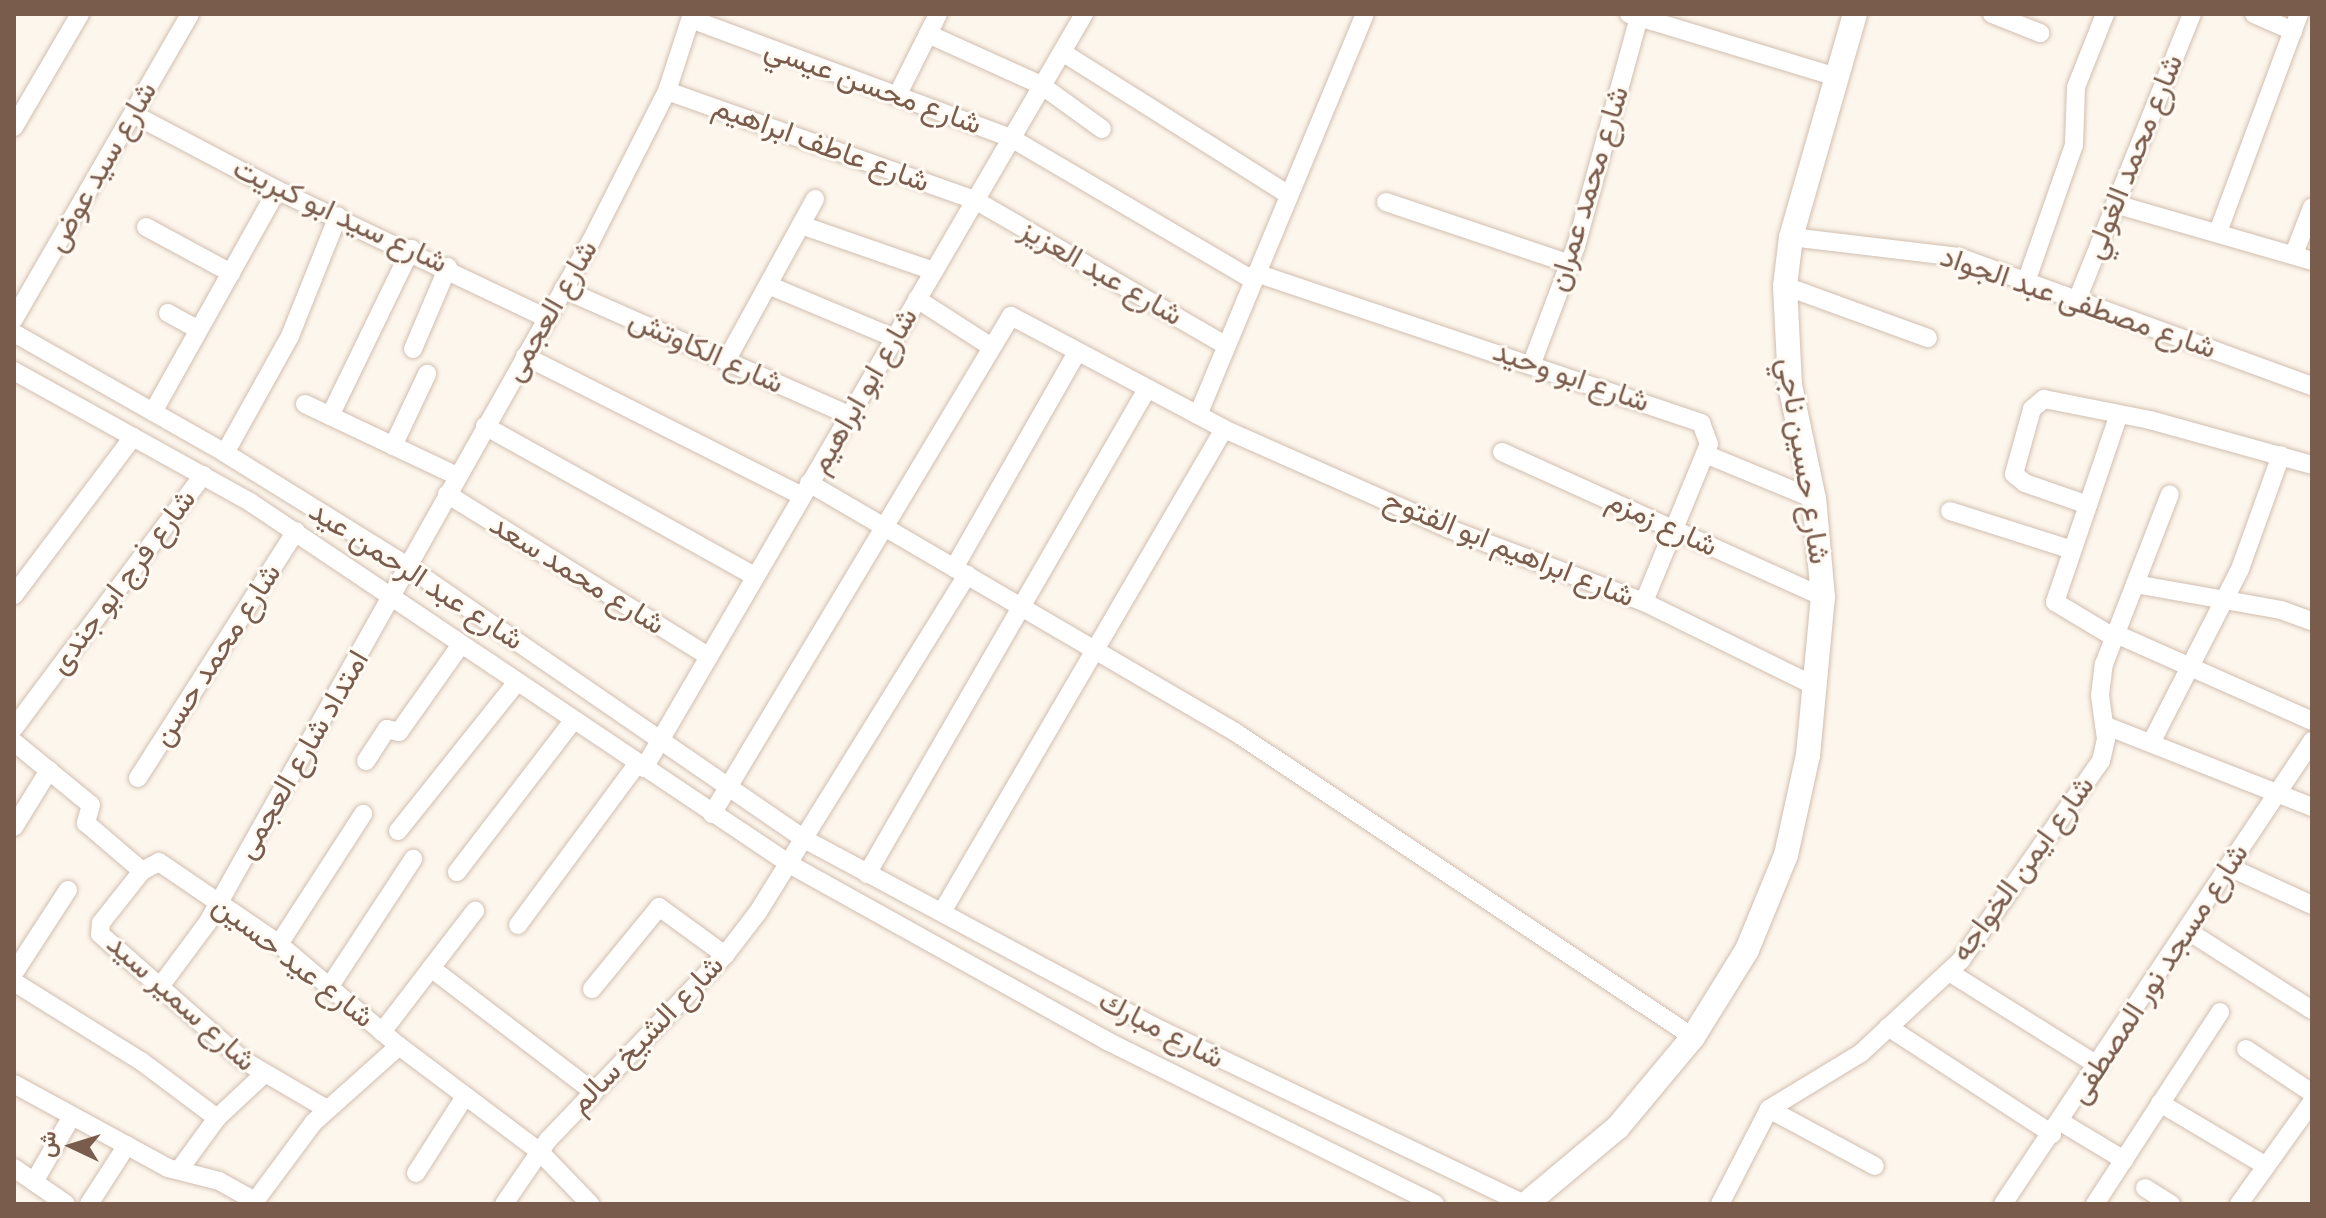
<!DOCTYPE html>
<meta charset="utf-8">
<style>
body{margin:0}
#map{position:relative;width:2326px;height:1218px;overflow:hidden;background:#fdf6ec;font-family:Signika,Vazirmatn,sans-serif}
div>[style]{position:absolute}
.roads{filter:drop-shadow(0 0 2px #d1beb0) drop-shadow(0 0 2px #d1beb0)}
.street>*{height:18px;margin:-9px;padding:0 9px;transform-origin:9px;border-radius:9px;background:#fff}
.secondary>*{height:24px;margin:-12px;padding:0 12px;transform-origin:12px;border-radius:12px;background:#fff}
span{translate:-50% -50%;white-space:nowrap;text-align:center;line-height:1.15;-webkit-text-stroke:6px #fffaf3;paint-order:stroke}
.street-label{font-size:30px;color:#7a5c4d}
.frame{position:absolute;inset:0;border:16px solid #7a5c4d;pointer-events:none}
.north{position:absolute;left:32px;top:1106px;width:80px;height:80px;-webkit-text-stroke:6px #fffaf3;paint-order:stroke;rotate:274deg;font-size:22px;font-weight:700;line-height:32px;text-align:center;color:#7a5c4d}
.north::after{content:'';display:block;margin:auto;width:28px;height:36px;background:#7a5c4d;clip-path:polygon(50% 0,100% 100%,50% 72%,0 100%)}
</style>
<div id="map">
<div class="roads">
<div class="street">
<i style="left:1629px;top:14px;width:217px;rotate:16.9deg"></i>
<i style="left:1992px;top:14px;width:52px;rotate:21.6deg"></i>
<i style="left:2254px;top:14px;width:43px;rotate:23.6deg"></i>
<i style="left:691px;top:19px;width:341px;rotate:20.4deg"></i>
<i style="left:1011px;top:138px;width:281px;rotate:30.4deg"></i>
<i style="left:928px;top:34px;width:124px;rotate:24.3deg"></i>
<i style="left:1041px;top:85px;width:75px;rotate:35.8deg"></i>
<i style="left:1062px;top:52px;width:268px;rotate:32.2deg"></i>
<i style="left:667px;top:91px;width:327px;rotate:19.5deg"></i>
<i style="left:975px;top:200px;width:291px;rotate:30.1deg"></i>
<i style="left:897px;top:96px;width:92px;rotate:-63.4deg"></i>
<i style="left:133px;top:114px;width:163px;rotate:27.8deg"></i>
<i style="left:277px;top:190px;width:298px;rotate:25.4deg"></i>
<i style="left:14px;top:127px;width:131px;rotate:-59.7deg"></i>
<i style="left:1386px;top:202px;width:194px;rotate:18.6deg"></i>
<i style="left:2115px;top:204px;width:205px;rotate:16.1deg"></i>
<i style="left:801px;top:225px;width:141px;rotate:19.1deg"></i>
<i style="left:146px;top:227px;width:97px;rotate:28.4deg"></i>
<i style="left:2218px;top:232px;width:233px;rotate:-69.6deg"></i>
<i style="left:1791px;top:237px;width:169px;rotate:6.8deg"></i>
<i style="left:1959px;top:257px;width:376px;rotate:20.1deg"></i>
<i style="left:2294px;top:254px;width:50px;rotate:-69deg"></i>
<i style="left:1256px;top:273px;width:470px;rotate:18.6deg"></i>
<i style="left:1701px;top:423px;width:22px;rotate:69deg"></i>
<i style="left:1709px;top:444px;width:171px;rotate:112.4deg"></i>
<i style="left:2026px;top:282px;width:145px;rotate:-70.7deg"></i>
<i style="left:2074px;top:145px;width:58px;rotate:-88deg"></i>
<i style="left:2076px;top:87px;width:79px;rotate:-68.3deg"></i>
<i style="left:768px;top:285px;width:138px;rotate:22.7deg"></i>
<i style="left:1785px;top:286px;width:152px;rotate:20deg"></i>
<i style="left:563px;top:289px;width:313px;rotate:23.8deg"></i>
<i style="left:917px;top:299px;width:87px;rotate:32.8deg"></i>
<i style="left:2077px;top:300px;width:308px;rotate:-68.1deg"></i>
<i style="left:168px;top:313px;width:35px;rotate:29deg"></i>
<i style="left:14px;top:319px;width:352px;rotate:-60deg"></i>
<i style="left:14px;top:333px;width:243px;rotate:29.6deg"></i>
<i style="left:225px;top:453px;width:214px;rotate:31.8deg"></i>
<i style="left:407px;top:566px;width:484px;rotate:34.5deg"></i>
<i style="left:806px;top:840px;width:394px;rotate:28.2deg"></i>
<i style="left:1153px;top:1026px;width:412px;rotate:25.6deg"></i>
<i style="left:413px;top:349px;width:89px;rotate:-66.9deg"></i>
<i style="left:525px;top:356px;width:310px;rotate:26.8deg"></i>
<i style="left:726px;top:361px;width:185px;rotate:-61.2deg"></i>
<i style="left:1532px;top:363px;width:125px;rotate:-69.4deg"></i>
<i style="left:1576px;top:246px;width:241px;rotate:-74.6deg"></i>
<i style="left:14px;top:371px;width:270px;rotate:29deg"></i>
<i style="left:250px;top:502px;width:651px;rotate:33.86deg"></i>
<i style="left:791px;top:865px;width:362px;rotate:29.1deg"></i>
<i style="left:1107px;top:1041px;width:366px;rotate:26.4deg"></i>
<i style="left:305px;top:404px;width:168px;rotate:25.3deg"></i>
<i style="left:153px;top:412px;width:254px;rotate:-60.8deg"></i>
<i style="left:1198px;top:415px;width:434px;rotate:-67.4deg"></i>
<i style="left:330px;top:416px;width:186px;rotate:-64.1deg"></i>
<i style="left:485px;top:426px;width:309px;rotate:29.1deg"></i>
<i style="left:393px;top:446px;width:80px;rotate:-64.7deg"></i>
<i style="left:1502px;top:452px;width:352px;rotate:24.3deg"></i>
<i style="left:225px;top:453px;width:134px;rotate:-60.9deg"></i>
<i style="left:290px;top:336px;width:129px;rotate:-68.2deg"></i>
<i style="left:1705px;top:454px;width:118px;rotate:22.4deg"></i>
<i style="left:809px;top:483px;width:493px;rotate:30.3deg"></i>
<i style="left:1235px;top:732px;width:550px;rotate:33.66deg"></i>
<i style="left:447px;top:494px;width:307px;rotate:31.8deg"></i>
<i style="left:2088px;top:505px;width:67px;rotate:-160.8deg"></i>
<i style="left:2025px;top:483px;width:14px;rotate:-141deg"></i>
<i style="left:2014px;top:474px;width:67px;rotate:-74.5deg"></i>
<i style="left:2032px;top:409px;width:16px;rotate:-40deg"></i>
<i style="left:2044px;top:399px;width:108px;rotate:11.2deg"></i>
<i style="left:2150px;top:420px;width:168px;rotate:15.5deg"></i>
<i style="left:1950px;top:511px;width:128px;rotate:17.7deg"></i>
<i style="left:954px;top:568px;width:249px;rotate:-60.3deg"></i>
<i style="left:2135px;top:584px;width:148px;rotate:10.1deg"></i>
<i style="left:2281px;top:610px;width:33px;rotate:20deg"></i>
<i style="left:14px;top:595px;width:198px;rotate:-53deg"></i>
<i style="left:2116px;top:634px;width:214px;rotate:23.9deg"></i>
<i style="left:2115px;top:638px;width:70px;rotate:-149deg"></i>
<i style="left:2055px;top:602px;width:195px;rotate:-71.2deg"></i>
<i style="left:2104px;top:725px;width:224px;rotate:21.5deg"></i>
<i style="left:14px;top:728px;width:316px;rotate:-53.2deg"></i>
<i style="left:14px;top:742px;width:99px;rotate:39.3deg"></i>
<i style="left:91px;top:805px;width:19px;rotate:106deg"></i>
<i style="left:86px;top:823px;width:74px;rotate:40.6deg"></i>
<i style="left:142px;top:871px;width:19px;rotate:-28deg"></i>
<i style="left:159px;top:862px;width:145px;rotate:34.3deg"></i>
<i style="left:279px;top:944px;width:157px;rotate:40.4deg"></i>
<i style="left:399px;top:1046px;width:175px;rotate:36.9deg"></i>
<i style="left:539px;top:1151px;width:74px;rotate:46.1deg"></i>
<i style="left:2151px;top:743px;width:195px;rotate:-62.9deg"></i>
<i style="left:2240px;top:569px;width:121px;rotate:-70.2deg"></i>
<i style="left:366px;top:761px;width:38px;rotate:-57deg"></i>
<i style="left:387px;top:729px;width:12px;rotate:14deg"></i>
<i style="left:399px;top:732px;width:105px;rotate:-54.7deg"></i>
<i style="left:644px;top:768px;width:873px;rotate:-59.73deg"></i>
<i style="left:138px;top:778px;width:293px;rotate:-57.4deg"></i>
<i style="left:712px;top:814px;width:581px;rotate:-59.02deg"></i>
<i style="left:1011px;top:316px;width:241px;rotate:27.9deg"></i>
<i style="left:1224px;top:429px;width:244px;rotate:23.9deg"></i>
<i style="left:1447px;top:528px;width:210px;rotate:20.6deg"></i>
<i style="left:1644px;top:602px;width:193px;rotate:26.2deg"></i>
<i style="left:14px;top:827px;width:67px;rotate:-58.4deg"></i>
<i style="left:398px;top:831px;width:189px;rotate:-51.4deg"></i>
<i style="left:2229px;top:867px;width:91px;rotate:24.6deg"></i>
<i style="left:142px;top:871px;width:66px;rotate:128.3deg"></i>
<i style="left:101px;top:923px;width:11px;rotate:95deg"></i>
<i style="left:100px;top:934px;width:191px;rotate:41.4deg"></i>
<i style="left:243px;top:1060px;width:97px;rotate:30.3deg"></i>
<i style="left:457px;top:872px;width:190px;rotate:-52.5deg"></i>
<i style="left:867px;top:874px;width:560px;rotate:-60deg"></i>
<i style="left:942px;top:912px;width:559px;rotate:-59.72deg"></i>
<i style="left:518px;top:925px;width:200px;rotate:-53.5deg"></i>
<i style="left:2188px;top:931px;width:147px;rotate:32.5deg"></i>
<i style="left:279px;top:944px;width:155px;rotate:-57.1deg"></i>
<i style="left:431px;top:968px;width:205px;rotate:37.3deg"></i>
<i style="left:1949px;top:972px;width:177px;rotate:32.1deg"></i>
<i style="left:14px;top:973px;width:99px;rotate:-57deg"></i>
<i style="left:14px;top:982px;width:150px;rotate:31.9deg"></i>
<i style="left:141px;top:1061px;width:95px;rotate:36.9deg"></i>
<i style="left:330px;top:986px;width:152px;rotate:-56.8deg"></i>
<i style="left:159px;top:988px;width:82px;rotate:-53.4deg"></i>
<i style="left:208px;top:922px;width:781px;rotate:-60.65deg"></i>
<i style="left:591px;top:241px;width:168px;rotate:-63.1deg"></i>
<i style="left:667px;top:91px;width:81px;rotate:-72deg"></i>
<i style="left:592px;top:989px;width:106px;rotate:-50.7deg"></i>
<i style="left:659px;top:907px;width:82px;rotate:36deg"></i>
<i style="left:1888px;top:1027px;width:196px;rotate:33.1deg"></i>
<i style="left:382px;top:1032px;width:153px;rotate:-52.5deg"></i>
<i style="left:2246px;top:1049px;width:79px;rotate:33.7deg"></i>
<i style="left:14px;top:1084px;width:175px;rotate:28.6deg"></i>
<i style="left:168px;top:1168px;width:53px;rotate:14.3deg"></i>
<i style="left:219px;top:1181px;width:41px;rotate:29.1deg"></i>
<i style="left:2160px;top:1103px;width:123px;rotate:30.7deg"></i>
<i style="left:1769px;top:1109px;width:120px;rotate:28.3deg"></i>
<i style="left:2061px;top:1122px;width:74px;rotate:31.1deg"></i>
<i style="left:14px;top:1168px;width:63px;rotate:34.7deg"></i>
<i style="left:179px;top:1170px;width:64px;rotate:-53.8deg"></i>
<i style="left:217px;top:1118px;width:63px;rotate:-43.1deg"></i>
<i style="left:416px;top:1173px;width:89px;rotate:-57.4deg"></i>
<i style="left:34px;top:1182px;width:76px;rotate:-60.1deg"></i>
<i style="left:2145px;top:1188px;width:31px;rotate:32deg"></i>
<i style="left:89px;top:1204px;width:70px;rotate:-57.2deg"></i>
<i style="left:253px;top:1204px;width:102px;rotate:-53.4deg"></i>
<i style="left:314px;top:1122px;width:114px;rotate:-41.8deg"></i>
<i style="left:504px;top:1204px;width:78px;rotate:-55.5deg"></i>
<i style="left:548px;top:1140px;width:256px;rotate:-46.3deg"></i>
<i style="left:725px;top:955px;width:54px;rotate:-52.5deg"></i>
<i style="left:758px;top:912px;width:397px;rotate:-58.2deg"></i>
<i style="left:1720px;top:1204px;width:107px;rotate:-62.7deg"></i>
<i style="left:1769px;top:1109px;width:108px;rotate:-31.3deg"></i>
<i style="left:1861px;top:1053px;width:137px;rotate:-42.9deg"></i>
<i style="left:1961px;top:960px;width:243px;rotate:-54.9deg"></i>
<i style="left:2101px;top:761px;width:23px;rotate:-77deg"></i>
<i style="left:2106px;top:739px;width:44px;rotate:-97.8deg"></i>
<i style="left:2100px;top:695px;width:31px;rotate:-83deg"></i>
<i style="left:2104px;top:664px;width:182px;rotate:-68.8deg"></i>
<i style="left:2003px;top:1204px;width:557px;rotate:-56.28deg"></i>
<i style="left:2095px;top:1204px;width:229px;rotate:-56.9deg"></i>
<i style="left:2239px;top:1204px;width:125px;rotate:-54.4deg"></i>
</div>
<div class="secondary">
<i style="left:1526px;top:1204px;width:120px;rotate:-39.9deg"></i>
<i style="left:1618px;top:1127px;width:117px;rotate:-50.2deg"></i>
<i style="left:1693px;top:1037px;width:102px;rotate:-58.2deg"></i>
<i style="left:1747px;top:950px;width:103px;rotate:-67.7deg"></i>
<i style="left:1786px;top:855px;width:102px;rotate:-77.6deg"></i>
<i style="left:1808px;top:755px;width:159px;rotate:-84.6deg"></i>
<i style="left:1823px;top:597px;width:98px;rotate:-95.2deg"></i>
<i style="left:1814px;top:499px;width:116px;rotate:-101.9deg"></i>
<i style="left:1790px;top:385px;width:99px;rotate:-92.9deg"></i>
<i style="left:1785px;top:286px;width:49px;rotate:-83deg"></i>
<i style="left:1791px;top:237px;width:232px;rotate:-74deg"></i>
</div>
</div>
<div class="street-label">
<span style="left:873px;top:87px;rotate:20deg">شارع محسن عيسي</span>
<span style="left:821px;top:145px;rotate:20deg">شارع عاطف ابراهيم</span>
<span style="left:2134px;top:157px;rotate:-68deg">شارع محمد الغولي</span>
<span style="left:102px;top:167px;rotate:-60deg">شارع سيد عوض</span>
<span style="left:1589px;top:189px;rotate:-73deg">شارع محمد عمران</span>
<span style="left:340px;top:216px;rotate:25deg">شارع سيد ابو كبريت</span>
<span style="left:1101px;top:273px;rotate:30deg">شارع عبد العزيز</span>
<span style="left:2078px;top:303px;rotate:19deg">شارع مصطفى عبد الجواد</span>
<span style="left:551px;top:311px;rotate:-60deg">شارع العجمى</span>
<span style="left:706px;top:352px;rotate:24deg">شارع الكاوتش</span>
<span style="left:1571px;top:377px;rotate:19deg">شارع ابو وحيد</span>
<span style="left:864px;top:391px;rotate:-60deg">شارع ابو ابراهيم</span>
<span style="left:1803px;top:461px;rotate:81deg">شارع حسين ناجي</span>
<span style="left:1662px;top:524px;rotate:25deg">شارع زمزم</span>
<span style="left:1509px;top:549px;rotate:22deg">شارع ابراهيم ابو الفتوح</span>
<span style="left:577px;top:575px;rotate:32deg">شارع محمد سعد</span>
<span style="left:416px;top:576px;rotate:33deg">شارع عبد الرحمن عيد</span>
<span style="left:123px;top:582px;rotate:-53deg">شارع فرج ابو جندى</span>
<span style="left:217px;top:655px;rotate:-57deg">شارع محمد حسن</span>
<span style="left:303px;top:755px;rotate:-60deg">امتداد شارع العجمى</span>
<span style="left:2023px;top:869px;rotate:-54deg">شارع ايمن الخواجه</span>
<span style="left:293px;top:962px;rotate:38deg">شارع عيد حسين</span>
<span style="left:2159px;top:974px;rotate:-57deg">شارع مسجد نور المصطفى</span>
<span style="left:181px;top:1003px;rotate:42deg">شارع سمير سيد</span>
<span style="left:1161px;top:1030px;rotate:27deg">شارع مبارك</span>
<span style="left:647px;top:1035px;rotate:-46deg">شارع الشيخ سالم</span>
</div>
<div class="frame"></div>
<div class="north">ش</div>
</div>
